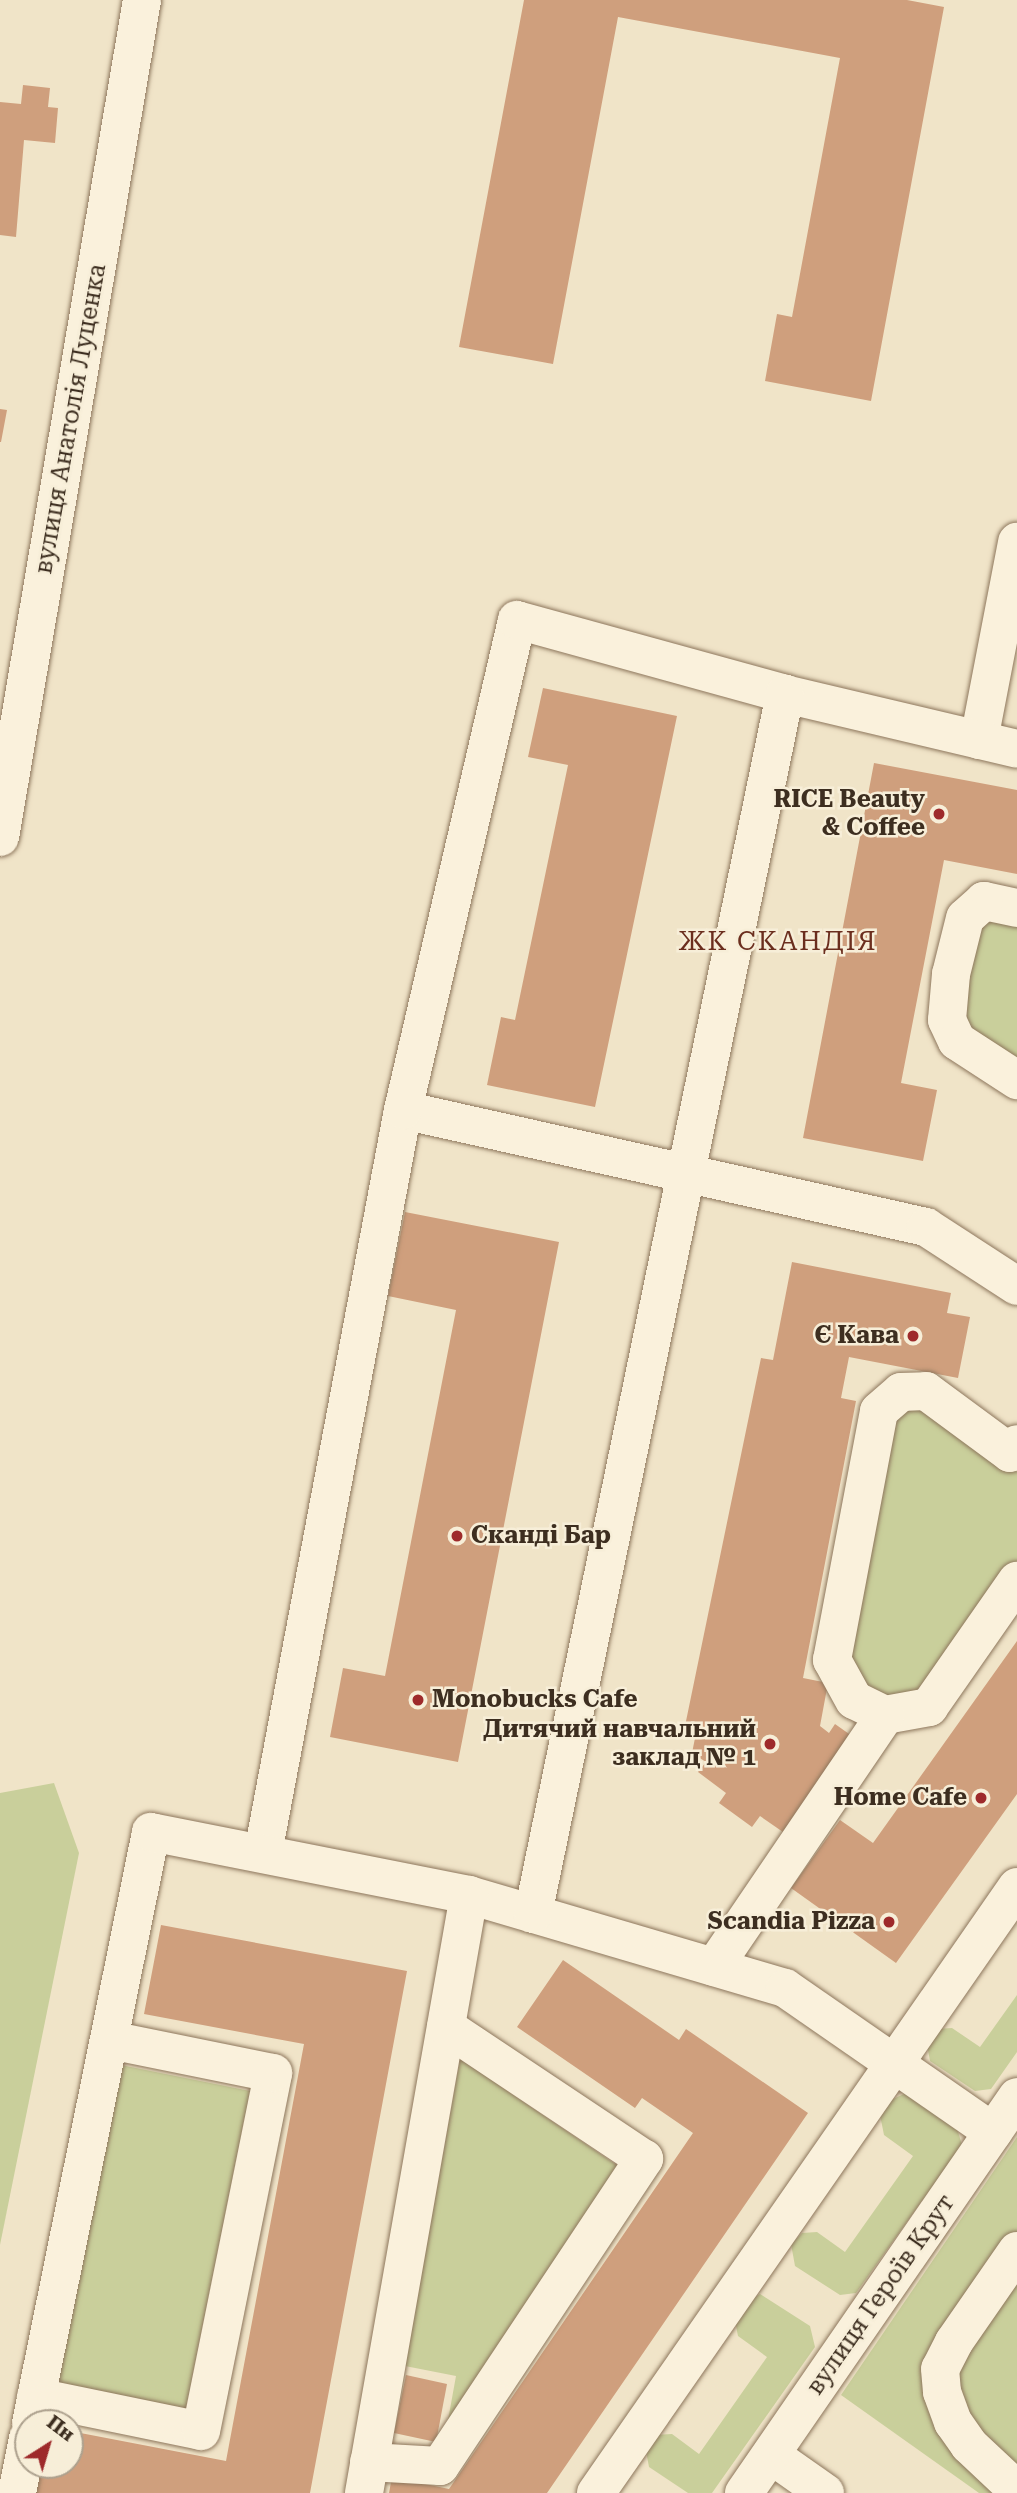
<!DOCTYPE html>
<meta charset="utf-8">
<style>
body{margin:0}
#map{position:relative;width:1017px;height:2493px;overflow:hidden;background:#f0e4c8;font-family:"Roboto Serif",serif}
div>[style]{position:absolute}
.green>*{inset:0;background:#c9cf9b}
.building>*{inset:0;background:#cf9f7d}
.roads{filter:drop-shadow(0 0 2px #8d765c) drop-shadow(0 0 2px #8d765c)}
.minor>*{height:38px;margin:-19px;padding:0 19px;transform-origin:19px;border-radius:19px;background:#faf1dc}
.dots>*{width:19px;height:19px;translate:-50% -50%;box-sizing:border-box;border:4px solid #f7eed8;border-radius:50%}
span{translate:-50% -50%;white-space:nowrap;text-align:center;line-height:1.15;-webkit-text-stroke:5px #f7eed8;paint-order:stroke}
.street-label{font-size:24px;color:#3d2e20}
.poi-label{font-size:24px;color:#3d2e20;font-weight:700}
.right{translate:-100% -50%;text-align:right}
.left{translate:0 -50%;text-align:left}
.neighbourhood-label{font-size:26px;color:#6b2e1e;letter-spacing:2px}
.north{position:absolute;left:14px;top:2409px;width:70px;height:70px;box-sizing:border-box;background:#f7eed8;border:2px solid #ada18e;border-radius:50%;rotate:37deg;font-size:19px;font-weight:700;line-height:28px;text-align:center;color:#3d2e20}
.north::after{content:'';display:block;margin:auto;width:24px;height:32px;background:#9e2a2b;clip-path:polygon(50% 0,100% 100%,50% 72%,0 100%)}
</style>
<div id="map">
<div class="green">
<i style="clip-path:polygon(1017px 915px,1017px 1072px,965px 1034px,972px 921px)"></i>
<i style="clip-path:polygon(923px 1403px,1017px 1472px,1017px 1564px,925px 1700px,886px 1707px,839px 1662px,890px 1419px)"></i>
<i style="clip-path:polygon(54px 1783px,79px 1853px,0 2245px,0 1793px)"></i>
<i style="clip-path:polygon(1017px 1995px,1017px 2052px,991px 2089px,975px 2091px,930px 2061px,926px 2039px,936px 2029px,952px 2028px,980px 2047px)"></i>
<i style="clip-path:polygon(460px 2059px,627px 2172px,444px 2442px,456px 2376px,405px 2366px)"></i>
<i style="clip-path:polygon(121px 2065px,250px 2091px,185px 2413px,57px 2386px)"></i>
<i style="clip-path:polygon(906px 2093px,956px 2125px,962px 2145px,856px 2293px,840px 2295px,795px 2266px,791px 2244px,802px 2233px,817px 2232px,845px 2252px,913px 2156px,884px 2135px,880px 2115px,891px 2100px)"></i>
<i style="clip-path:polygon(1017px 2137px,1017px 2493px,979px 2493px,841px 2395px)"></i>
<i style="clip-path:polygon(760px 2294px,810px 2326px,815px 2347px,712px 2493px,688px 2493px,649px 2467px,645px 2446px,655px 2435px,672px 2434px,699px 2454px,767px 2357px,738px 2336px,734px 2316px,745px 2302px)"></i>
</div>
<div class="building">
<i style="clip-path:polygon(524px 0,907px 0,944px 7px,871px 401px,765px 381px,777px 314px,792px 317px,840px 58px,618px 17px,553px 364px,459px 347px)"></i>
<i style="clip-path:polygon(23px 85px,50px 88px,48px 107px,58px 108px,55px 143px,24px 140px,16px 237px,0 235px,0 102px,21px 104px)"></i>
<i style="clip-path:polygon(0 409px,7px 410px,1px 442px,0 442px)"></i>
<i style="clip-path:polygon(543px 688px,677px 716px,595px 1107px,487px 1085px,501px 1017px,515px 1020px,568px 765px,528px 757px)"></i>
<i style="clip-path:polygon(874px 763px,1017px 790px,1017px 874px,944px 860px,901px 1083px,937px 1090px,923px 1161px,803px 1138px)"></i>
<i style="clip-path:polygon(405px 1212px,559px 1242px,458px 1762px,330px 1737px,343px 1668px,385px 1676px,456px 1310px,388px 1296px)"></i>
<i style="clip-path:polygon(792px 1262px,951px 1293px,947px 1313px,970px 1317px,958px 1378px,849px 1357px,841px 1398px,856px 1401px,803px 1678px,828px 1683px,820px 1726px,829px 1733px,835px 1724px,852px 1736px,783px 1832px,760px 1816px,752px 1827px,719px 1803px,726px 1793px,698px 1772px,706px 1762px,692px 1753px,697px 1728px,685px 1726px,761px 1358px,773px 1360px)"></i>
<i style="clip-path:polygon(1017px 1641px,1017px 1794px,896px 1963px,791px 1888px,840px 1820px,873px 1843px)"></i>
<i style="clip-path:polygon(161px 1925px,407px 1971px,310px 2493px,35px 2493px,41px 2465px,70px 2465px,70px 2431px,226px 2461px,304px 2044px,144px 2014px)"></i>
<i style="clip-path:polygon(563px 1960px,679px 2040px,686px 2029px,808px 2113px,547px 2493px,389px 2493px,392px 2477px,449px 2489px,693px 2133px,642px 2098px,635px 2108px,517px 2027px)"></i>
<i style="clip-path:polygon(406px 2375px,447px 2384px,436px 2442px,394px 2433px)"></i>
</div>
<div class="roads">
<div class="minor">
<i style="left:979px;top:740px;width:202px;rotate:-79.1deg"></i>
<i style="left:0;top:837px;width:849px;rotate:-80.37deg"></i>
<i style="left:1017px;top:908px;width:34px;rotate:-168deg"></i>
<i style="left:984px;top:901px;width:25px;rotate:138deg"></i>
<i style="left:965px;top:918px;width:58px;rotate:104deg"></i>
<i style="left:951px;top:974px;width:46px;rotate:95deg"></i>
<i style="left:947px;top:1020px;width:23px;rotate:65deg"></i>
<i style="left:957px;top:1041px;width:72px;rotate:33deg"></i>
<i style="left:403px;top:1110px;width:536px;rotate:12.61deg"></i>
<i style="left:926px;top:1227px;width:108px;rotate:33deg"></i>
<i style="left:885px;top:1715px;width:45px;rotate:-10.3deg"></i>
<i style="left:929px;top:1707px;width:154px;rotate:-55.1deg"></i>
<i style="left:263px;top:1853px;width:756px;rotate:-79.33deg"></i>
<i style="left:403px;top:1110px;width:503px;rotate:-76.9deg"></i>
<i style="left:517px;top:620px;width:278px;rotate:15.4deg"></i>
<i style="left:785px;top:694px;width:238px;rotate:13.3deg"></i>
<i style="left:469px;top:1895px;width:329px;rotate:16.4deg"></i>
<i style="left:785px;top:1988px;width:253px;rotate:34.7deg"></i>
<i style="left:533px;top:1914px;width:1246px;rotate:-78.33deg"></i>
<i style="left:714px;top:1967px;width:305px;rotate:-55.8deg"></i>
<i style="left:885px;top:1715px;width:34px;rotate:-154deg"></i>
<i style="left:854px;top:1700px;width:46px;rotate:-118.8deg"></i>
<i style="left:832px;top:1660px;width:253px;rotate:-79.3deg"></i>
<i style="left:879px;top:1411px;width:29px;rotate:-41deg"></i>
<i style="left:901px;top:1392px;width:25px;rotate:-2deg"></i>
<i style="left:926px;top:1391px;width:104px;rotate:36.4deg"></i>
<i style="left:1010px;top:1453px;width:11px;rotate:-52deg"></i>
<i style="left:1017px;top:2251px;width:111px;rotate:124.7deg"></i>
<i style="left:954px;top:2342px;width:30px;rotate:117deg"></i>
<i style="left:940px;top:2369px;width:23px;rotate:85deg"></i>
<i style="left:942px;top:2392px;width:32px;rotate:70deg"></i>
<i style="left:953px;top:2422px;width:28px;rotate:55deg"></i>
<i style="left:969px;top:2445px;width:66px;rotate:43.2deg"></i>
<i style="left:36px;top:2397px;width:168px;rotate:11.6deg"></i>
<i style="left:201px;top:2431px;width:365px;rotate:-78.6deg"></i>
<i style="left:273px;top:2073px;width:167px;rotate:-168.6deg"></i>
<i style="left:31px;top:2423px;width:603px;rotate:-78.52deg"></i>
<i style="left:151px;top:1832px;width:324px;rotate:11.2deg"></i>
<i style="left:469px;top:1895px;width:607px;rotate:99.96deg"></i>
<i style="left:771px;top:2455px;width:66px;rotate:35.1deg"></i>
<i style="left:369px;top:2462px;width:71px;rotate:3.2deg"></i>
<i style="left:440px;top:2466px;width:369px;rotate:-56.4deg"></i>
<i style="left:644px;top:2159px;width:238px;rotate:-146.3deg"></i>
<i style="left:17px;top:2493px;width:56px;rotate:-78.7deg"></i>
<i style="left:596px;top:2493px;width:738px;rotate:-55.21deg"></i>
<i style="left:744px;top:2493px;width:481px;rotate:-55.4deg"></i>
</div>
</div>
<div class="dots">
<i style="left:939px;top:814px;background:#9e2a2b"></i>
<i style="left:913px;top:1336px;background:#9e2a2b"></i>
<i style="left:457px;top:1536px;background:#9e2a2b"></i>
<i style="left:418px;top:1700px;background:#9e2a2b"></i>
<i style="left:770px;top:1744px;background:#9e2a2b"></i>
<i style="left:981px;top:1798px;background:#9e2a2b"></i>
<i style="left:889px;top:1922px;background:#9e2a2b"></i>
</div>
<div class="street-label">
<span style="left:71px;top:419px;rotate:-80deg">вулиця Анатолія Луценка</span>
<span style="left:881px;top:2295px;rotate:-55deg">вулиця Героїв Крут</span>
</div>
<div class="poi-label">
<span class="right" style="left:925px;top:814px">RICE Beauty<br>&amp; Coffee</span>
<span class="right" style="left:899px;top:1336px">Є Кава</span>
<span class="left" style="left:471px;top:1536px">Сканді Бар</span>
<span class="left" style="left:432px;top:1700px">Monobucks Cafe</span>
<span class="right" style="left:756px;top:1744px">Дитячий навчальний<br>заклад № 1</span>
<span class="right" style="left:967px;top:1798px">Home Cafe</span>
<span class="right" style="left:875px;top:1922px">Scandia Pizza</span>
</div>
<div class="neighbourhood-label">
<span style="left:778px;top:942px">ЖК СКАНДІЯ</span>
</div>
<div class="north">Пн</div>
</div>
